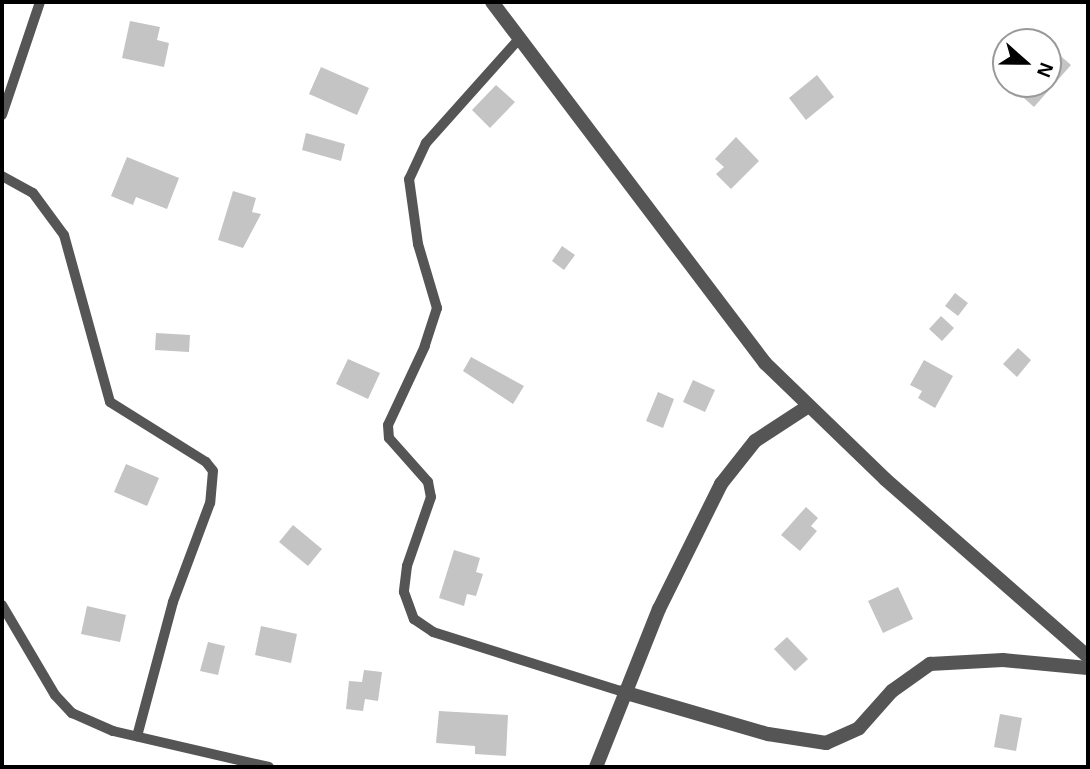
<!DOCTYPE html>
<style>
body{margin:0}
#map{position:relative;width:1090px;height:769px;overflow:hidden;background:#fff;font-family:Helvetica,sans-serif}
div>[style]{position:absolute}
.building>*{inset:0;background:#c4c4c4}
.service>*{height:10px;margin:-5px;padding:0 5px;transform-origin:5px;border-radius:5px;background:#555}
.minor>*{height:14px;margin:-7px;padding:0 7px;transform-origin:7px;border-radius:7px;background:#555}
span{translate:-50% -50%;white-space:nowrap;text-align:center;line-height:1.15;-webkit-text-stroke:5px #fff;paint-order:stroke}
.frame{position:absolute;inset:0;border:4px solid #000;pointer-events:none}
.north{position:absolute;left:992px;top:28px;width:70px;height:70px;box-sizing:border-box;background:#fff;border:2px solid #999;border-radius:50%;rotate:111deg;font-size:19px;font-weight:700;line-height:28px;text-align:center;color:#000}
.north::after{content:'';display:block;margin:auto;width:24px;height:32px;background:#000;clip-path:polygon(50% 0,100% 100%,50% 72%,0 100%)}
</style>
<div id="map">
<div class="building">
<i style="clip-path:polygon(130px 21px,160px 27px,157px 40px,169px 43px,164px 67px,122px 58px)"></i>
<i style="clip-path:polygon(1048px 45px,1071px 65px,1034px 107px,1008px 84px,1048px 84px)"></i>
<i style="clip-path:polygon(321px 67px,369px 88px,357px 115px,309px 94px)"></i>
<i style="clip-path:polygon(817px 75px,834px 97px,806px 120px,789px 98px)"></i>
<i style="clip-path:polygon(496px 85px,515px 102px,490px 128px,472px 110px)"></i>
<i style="clip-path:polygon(306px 133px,345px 144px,341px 161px,302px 150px)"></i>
<i style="clip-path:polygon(736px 137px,759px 161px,731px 189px,716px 174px,724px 167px,715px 159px)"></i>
<i style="clip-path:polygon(127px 157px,179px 178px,167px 209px,136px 197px,133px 205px,111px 196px)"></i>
<i style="clip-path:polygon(233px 191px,256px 198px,252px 212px,261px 214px,243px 248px,218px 240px)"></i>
<i style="clip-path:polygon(562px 246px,575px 255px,564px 270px,552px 261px)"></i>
<i style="clip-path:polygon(955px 293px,968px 303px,958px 316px,945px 306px)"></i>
<i style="clip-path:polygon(941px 316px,954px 328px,942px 341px,929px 329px)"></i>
<i style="clip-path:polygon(156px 333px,190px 335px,189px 352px,155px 350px)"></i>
<i style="clip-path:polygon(1018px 348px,1031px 360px,1017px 377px,1003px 364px)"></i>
<i style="clip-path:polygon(471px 357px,524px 386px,513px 404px,463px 371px)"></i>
<i style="clip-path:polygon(348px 359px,380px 373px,368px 399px,336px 384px)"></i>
<i style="clip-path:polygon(924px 360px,953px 376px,935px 408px,918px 398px,922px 391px,910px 385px)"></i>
<i style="clip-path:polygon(693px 380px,715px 390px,705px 412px,683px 402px)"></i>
<i style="clip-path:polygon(658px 392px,674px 399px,663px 428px,646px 421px)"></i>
<i style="clip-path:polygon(126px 464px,159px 478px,147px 506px,114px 492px)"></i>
<i style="clip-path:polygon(806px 507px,818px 518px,811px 526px,817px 531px,800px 551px,781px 535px)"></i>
<i style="clip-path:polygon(293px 525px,322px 549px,308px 566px,279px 542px)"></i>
<i style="clip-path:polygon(454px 550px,480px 558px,476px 572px,483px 574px,476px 596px,467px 594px,464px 606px,439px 598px)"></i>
<i style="clip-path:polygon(898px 587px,913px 619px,883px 633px,868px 601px)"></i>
<i style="clip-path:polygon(87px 606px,126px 615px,120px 642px,81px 634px)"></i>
<i style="clip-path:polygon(261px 626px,297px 634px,291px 663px,255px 655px)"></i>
<i style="clip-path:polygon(787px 637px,808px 659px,795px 671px,774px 649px)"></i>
<i style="clip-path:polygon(208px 642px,225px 646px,218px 675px,200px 671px)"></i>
<i style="clip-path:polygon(364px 670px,382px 672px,378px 701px,365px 699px,363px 711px,346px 709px,349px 681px,362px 682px)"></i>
<i style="clip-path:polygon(439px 711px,508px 715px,506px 756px,475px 754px,475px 746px,436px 743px)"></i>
<i style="clip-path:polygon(1000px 714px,1022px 718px,1016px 751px,994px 747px)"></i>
</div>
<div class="service">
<i style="left:519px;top:39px;width:140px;rotate:131.8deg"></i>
<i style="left:426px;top:143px;width:40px;rotate:115deg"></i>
<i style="left:409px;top:179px;width:66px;rotate:82.1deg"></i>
<i style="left:418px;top:244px;width:67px;rotate:73.5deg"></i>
<i style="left:437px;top:308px;width:40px;rotate:108deg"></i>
<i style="left:425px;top:346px;width:87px;rotate:115.1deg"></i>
<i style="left:388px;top:425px;width:13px;rotate:86deg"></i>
<i style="left:389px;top:438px;width:59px;rotate:48.4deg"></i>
<i style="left:428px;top:482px;width:15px;rotate:79deg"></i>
<i style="left:431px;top:497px;width:73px;rotate:109.2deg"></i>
<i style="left:407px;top:566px;width:26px;rotate:97deg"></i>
<i style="left:404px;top:592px;width:29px;rotate:70deg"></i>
<i style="left:414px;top:619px;width:23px;rotate:34deg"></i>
<i style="left:433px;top:632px;width:199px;rotate:17.5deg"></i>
<i style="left:2px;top:115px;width:119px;rotate:-71.4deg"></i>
<i style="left:2px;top:176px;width:35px;rotate:29deg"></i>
<i style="left:33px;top:193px;width:52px;rotate:53.6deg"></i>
<i style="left:64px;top:235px;width:173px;rotate:74.6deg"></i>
<i style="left:110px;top:402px;width:113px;rotate:32deg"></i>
<i style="left:206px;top:462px;width:11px;rotate:52deg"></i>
<i style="left:213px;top:471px;width:32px;rotate:95deg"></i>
<i style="left:210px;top:503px;width:106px;rotate:110.5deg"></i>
<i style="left:173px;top:602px;width:139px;rotate:105deg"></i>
<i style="left:2px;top:605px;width:104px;rotate:59.5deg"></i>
<i style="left:55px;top:695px;width:25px;rotate:47deg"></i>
<i style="left:72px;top:713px;width:45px;rotate:23.7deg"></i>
<i style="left:113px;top:731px;width:160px;rotate:13deg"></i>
</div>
<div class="minor">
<i style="left:492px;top:2px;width:453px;rotate:52.9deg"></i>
<i style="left:765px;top:363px;width:167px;rotate:44deg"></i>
<i style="left:885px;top:479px;width:270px;rotate:41.2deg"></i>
<i style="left:623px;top:692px;width:151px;rotate:16.2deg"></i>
<i style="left:768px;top:734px;width:59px;rotate:8.8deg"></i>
<i style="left:826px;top:743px;width:36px;rotate:-24deg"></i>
<i style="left:859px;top:728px;width:50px;rotate:-48.3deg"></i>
<i style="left:892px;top:691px;width:47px;rotate:-35.4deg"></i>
<i style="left:930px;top:664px;width:73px;rotate:-3.1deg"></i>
<i style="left:1003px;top:660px;width:85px;rotate:5.4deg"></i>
<i style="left:596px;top:767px;width:170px;rotate:-68.3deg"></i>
<i style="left:659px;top:609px;width:140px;rotate:-63.6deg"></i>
<i style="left:721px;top:484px;width:55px;rotate:-51.7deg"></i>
<i style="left:755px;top:441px;width:62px;rotate:-33.2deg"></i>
</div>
<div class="frame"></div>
<div class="north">N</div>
</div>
